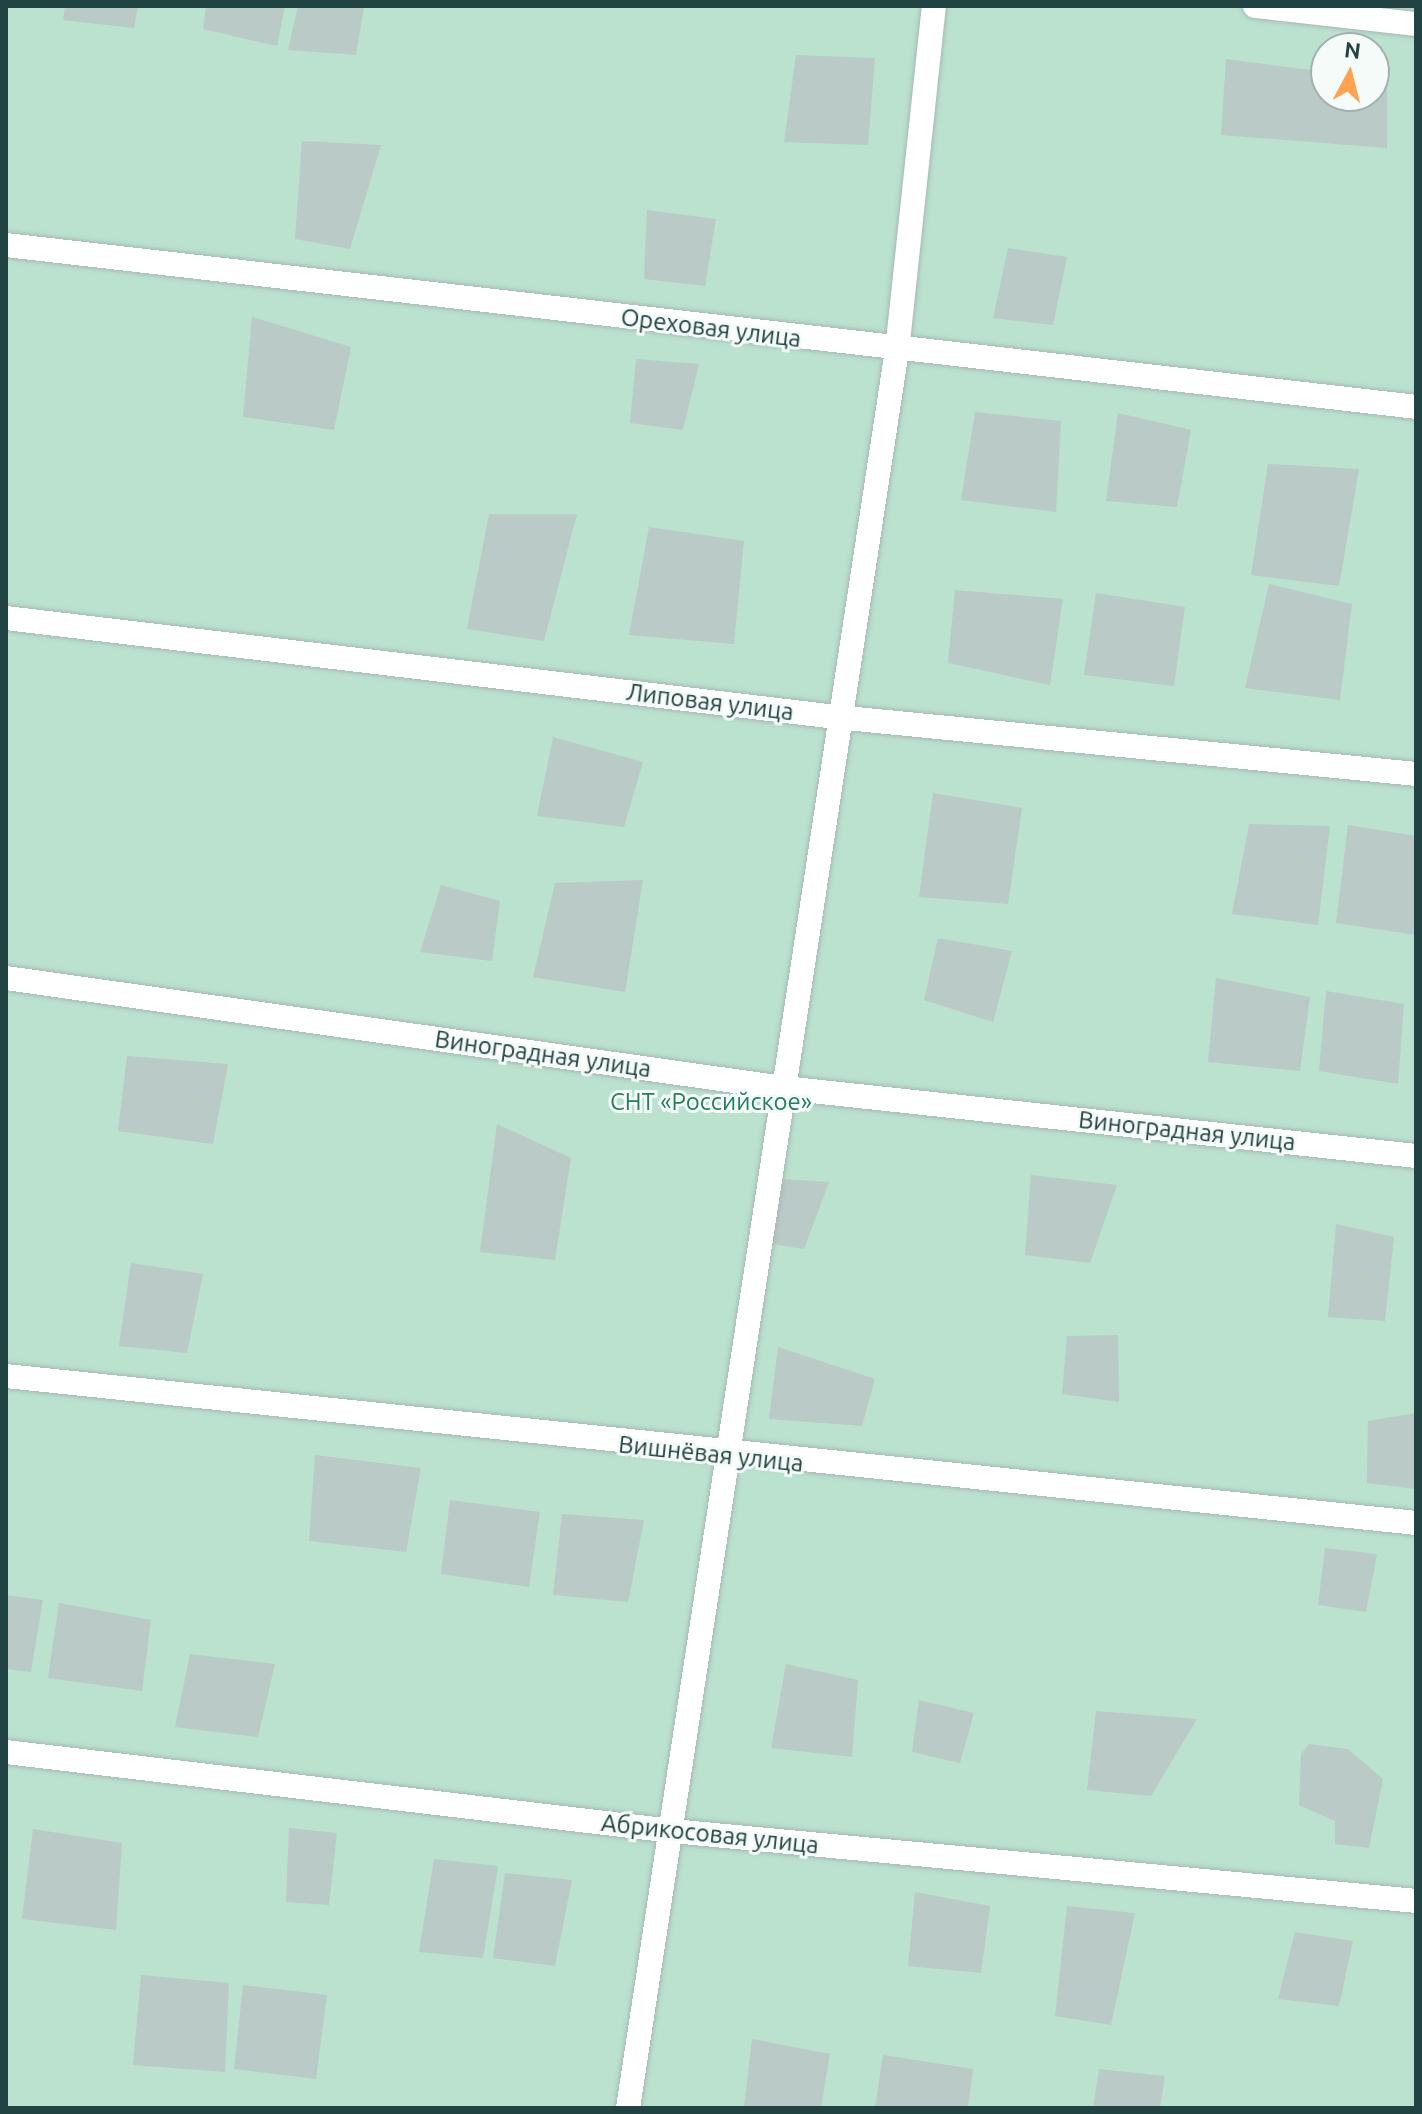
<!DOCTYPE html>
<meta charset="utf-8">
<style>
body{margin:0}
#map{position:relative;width:1422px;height:2114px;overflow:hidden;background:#e4efed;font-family:Ubuntu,sans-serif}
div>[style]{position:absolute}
.green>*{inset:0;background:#bbe2ce}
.building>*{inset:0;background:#b9cac7}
.roads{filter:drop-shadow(0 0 2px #a6b8b6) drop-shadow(0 0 2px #a6b8b6)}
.street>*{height:24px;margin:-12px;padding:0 12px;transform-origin:12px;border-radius:12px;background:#fff}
span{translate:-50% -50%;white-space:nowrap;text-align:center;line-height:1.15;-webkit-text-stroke:6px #f5fbf9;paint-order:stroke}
.street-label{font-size:24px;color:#214341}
.park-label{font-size:24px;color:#277e5c}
.frame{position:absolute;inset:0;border:8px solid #214341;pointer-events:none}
.north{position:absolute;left:1310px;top:32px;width:80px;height:80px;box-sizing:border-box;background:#f5fbf9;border:2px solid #a0b1af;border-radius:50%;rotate:7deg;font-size:22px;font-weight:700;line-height:32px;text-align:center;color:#214341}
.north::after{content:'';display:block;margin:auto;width:28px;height:36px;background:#ffa352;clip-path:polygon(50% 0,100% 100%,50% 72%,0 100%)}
</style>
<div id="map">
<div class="green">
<i style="clip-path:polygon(evenodd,6px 6px,1416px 6px,1416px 2108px,6px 2108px,6px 6px,1326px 48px,1374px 48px,1374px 96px,1326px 96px,1326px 48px)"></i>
</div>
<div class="building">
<i style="clip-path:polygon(65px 6px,138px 6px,134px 28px,63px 20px)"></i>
<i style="clip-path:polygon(206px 6px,285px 6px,277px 46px,203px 29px)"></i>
<i style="clip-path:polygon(298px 6px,364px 6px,356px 55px,288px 50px)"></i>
<i style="clip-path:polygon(796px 55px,875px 58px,868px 145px,784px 142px)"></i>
<i style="clip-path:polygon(1226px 59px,1326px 72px,1326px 96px,1374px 96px,1374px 79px,1387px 80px,1387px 148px,1221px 135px)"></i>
<i style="clip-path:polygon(302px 141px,381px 145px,350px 249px,295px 239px)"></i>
<i style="clip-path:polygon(647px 210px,716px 219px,705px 286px,644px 279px)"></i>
<i style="clip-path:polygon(1008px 248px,1067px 257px,1053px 325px,993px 318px)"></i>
<i style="clip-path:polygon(252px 317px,351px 347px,334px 430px,243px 417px)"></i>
<i style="clip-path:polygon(636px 359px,699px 364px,683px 430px,630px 423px)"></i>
<i style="clip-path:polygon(975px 412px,1061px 421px,1056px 512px,961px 500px)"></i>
<i style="clip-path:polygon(1118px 413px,1191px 430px,1177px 507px,1106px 501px)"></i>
<i style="clip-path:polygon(1268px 464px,1359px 469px,1339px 586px,1251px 575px)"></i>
<i style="clip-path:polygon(489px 514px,577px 514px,544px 641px,467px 629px)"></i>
<i style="clip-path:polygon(649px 527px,744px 541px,734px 644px,629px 635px)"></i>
<i style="clip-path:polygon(1269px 584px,1352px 604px,1340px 700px,1245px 688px)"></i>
<i style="clip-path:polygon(955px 590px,1063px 599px,1050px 685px,948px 663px)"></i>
<i style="clip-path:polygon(1096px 593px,1185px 607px,1174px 686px,1084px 675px)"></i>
<i style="clip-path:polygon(553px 737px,643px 762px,624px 827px,537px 816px)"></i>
<i style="clip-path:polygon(933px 793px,1022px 808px,1008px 904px,919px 897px)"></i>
<i style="clip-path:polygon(1249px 824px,1330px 826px,1318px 925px,1232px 914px)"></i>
<i style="clip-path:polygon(1348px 825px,1416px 836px,1416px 935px,1336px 923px)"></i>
<i style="clip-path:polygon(643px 880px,625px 992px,533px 977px,555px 883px)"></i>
<i style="clip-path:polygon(441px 885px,500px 901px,492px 961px,420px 952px)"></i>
<i style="clip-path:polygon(938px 938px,1012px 951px,993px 1022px,924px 1000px)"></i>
<i style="clip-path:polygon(1216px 978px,1310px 997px,1300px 1071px,1208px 1062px)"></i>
<i style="clip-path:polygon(1326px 991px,1404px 1004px,1398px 1084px,1319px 1071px)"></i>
<i style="clip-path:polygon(127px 1056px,228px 1064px,213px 1144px,118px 1131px)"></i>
<i style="clip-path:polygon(497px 1124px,571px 1158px,555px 1260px,480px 1252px)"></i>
<i style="clip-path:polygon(1031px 1175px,1117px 1185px,1090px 1263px,1025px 1255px)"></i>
<i style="clip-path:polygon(783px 1179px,829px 1182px,804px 1249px,771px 1244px)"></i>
<i style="clip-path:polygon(1336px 1224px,1394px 1237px,1385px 1321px,1328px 1317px)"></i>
<i style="clip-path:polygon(131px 1263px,203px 1274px,187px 1353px,119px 1346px)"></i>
<i style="clip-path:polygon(1118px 1335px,1119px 1402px,1062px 1394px,1067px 1336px)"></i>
<i style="clip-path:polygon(778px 1347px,875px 1379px,862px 1426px,769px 1419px)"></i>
<i style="clip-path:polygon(1416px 1413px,1416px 1489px,1367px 1483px,1368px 1421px)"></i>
<i style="clip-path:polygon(315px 1455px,421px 1468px,406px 1552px,309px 1541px)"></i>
<i style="clip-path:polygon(450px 1500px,540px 1512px,529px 1587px,441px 1574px)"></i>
<i style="clip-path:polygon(562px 1514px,644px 1520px,628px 1602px,553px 1595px)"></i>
<i style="clip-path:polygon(1325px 1548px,1377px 1554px,1366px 1612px,1318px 1605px)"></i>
<i style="clip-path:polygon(6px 1595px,43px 1600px,31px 1672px,6px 1669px)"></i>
<i style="clip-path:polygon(59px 1603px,151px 1620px,142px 1691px,48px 1678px)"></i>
<i style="clip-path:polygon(190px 1654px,275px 1664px,258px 1737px,175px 1727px)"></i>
<i style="clip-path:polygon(786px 1664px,858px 1680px,852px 1757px,771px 1748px)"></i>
<i style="clip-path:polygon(919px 1700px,974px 1713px,960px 1763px,912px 1752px)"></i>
<i style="clip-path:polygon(1096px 1711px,1197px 1719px,1151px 1796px,1087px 1790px)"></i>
<i style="clip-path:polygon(1309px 1744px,1348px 1749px,1383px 1779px,1369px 1848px,1335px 1844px,1335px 1821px,1299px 1805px,1301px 1754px)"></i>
<i style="clip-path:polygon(289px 1828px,337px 1833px,329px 1905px,286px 1902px)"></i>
<i style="clip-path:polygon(33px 1829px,122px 1843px,116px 1930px,22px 1919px)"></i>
<i style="clip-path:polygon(434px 1859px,498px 1866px,483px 1958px,419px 1952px)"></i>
<i style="clip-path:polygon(505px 1873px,572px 1880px,555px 1966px,493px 1958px)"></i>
<i style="clip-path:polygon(915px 1892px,990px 1906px,981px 1973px,908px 1966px)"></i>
<i style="clip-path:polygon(1067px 1906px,1135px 1913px,1111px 2025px,1055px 2016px)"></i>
<i style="clip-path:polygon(1295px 1932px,1353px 1941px,1339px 2006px,1278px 1999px)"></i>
<i style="clip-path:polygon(141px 1975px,229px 1983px,225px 2072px,133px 2065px)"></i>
<i style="clip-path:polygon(243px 1985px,327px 1995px,316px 2079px,234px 2069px)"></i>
<i style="clip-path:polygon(752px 2039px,830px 2054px,821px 2108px,744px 2108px)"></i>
<i style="clip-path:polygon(883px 2055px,973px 2069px,968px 2108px,875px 2108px)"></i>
<i style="clip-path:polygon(1099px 2069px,1165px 2076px,1160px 2108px,1093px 2108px)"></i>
</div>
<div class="roads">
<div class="street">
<i style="left:1255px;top:6px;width:162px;rotate:6.4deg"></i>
<i style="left:6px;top:245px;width:1419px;rotate:6.55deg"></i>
<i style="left:6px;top:618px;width:836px;rotate:6.8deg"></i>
<i style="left:836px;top:717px;width:583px;rotate:5.61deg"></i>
<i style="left:6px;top:978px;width:786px;rotate:8.05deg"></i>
<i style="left:784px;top:1088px;width:636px;rotate:6.14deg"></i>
<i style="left:6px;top:1376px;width:1418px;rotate:5.95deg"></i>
<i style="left:6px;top:1752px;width:671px;rotate:6.76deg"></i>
<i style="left:672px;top:1831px;width:747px;rotate:5.37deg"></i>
<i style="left:628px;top:2108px;width:1777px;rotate:-81.3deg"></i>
<i style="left:897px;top:351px;width:347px;rotate:-83.9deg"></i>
</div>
</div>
<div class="street-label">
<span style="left:711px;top:328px;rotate:7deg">Ореховая улица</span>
<span style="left:710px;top:702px;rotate:7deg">Липовая улица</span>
<span style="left:543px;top:1054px;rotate:8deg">Виноградная улица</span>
<span style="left:1187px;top:1131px;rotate:6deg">Виноградная улица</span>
<span style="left:711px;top:1454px;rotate:6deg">Вишнёвая улица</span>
<span style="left:710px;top:1834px;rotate:6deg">Абрикосовая улица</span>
</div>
<div class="park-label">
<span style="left:711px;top:1102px">СНТ «Российское»</span>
</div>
<div class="frame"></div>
<div class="north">N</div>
</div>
